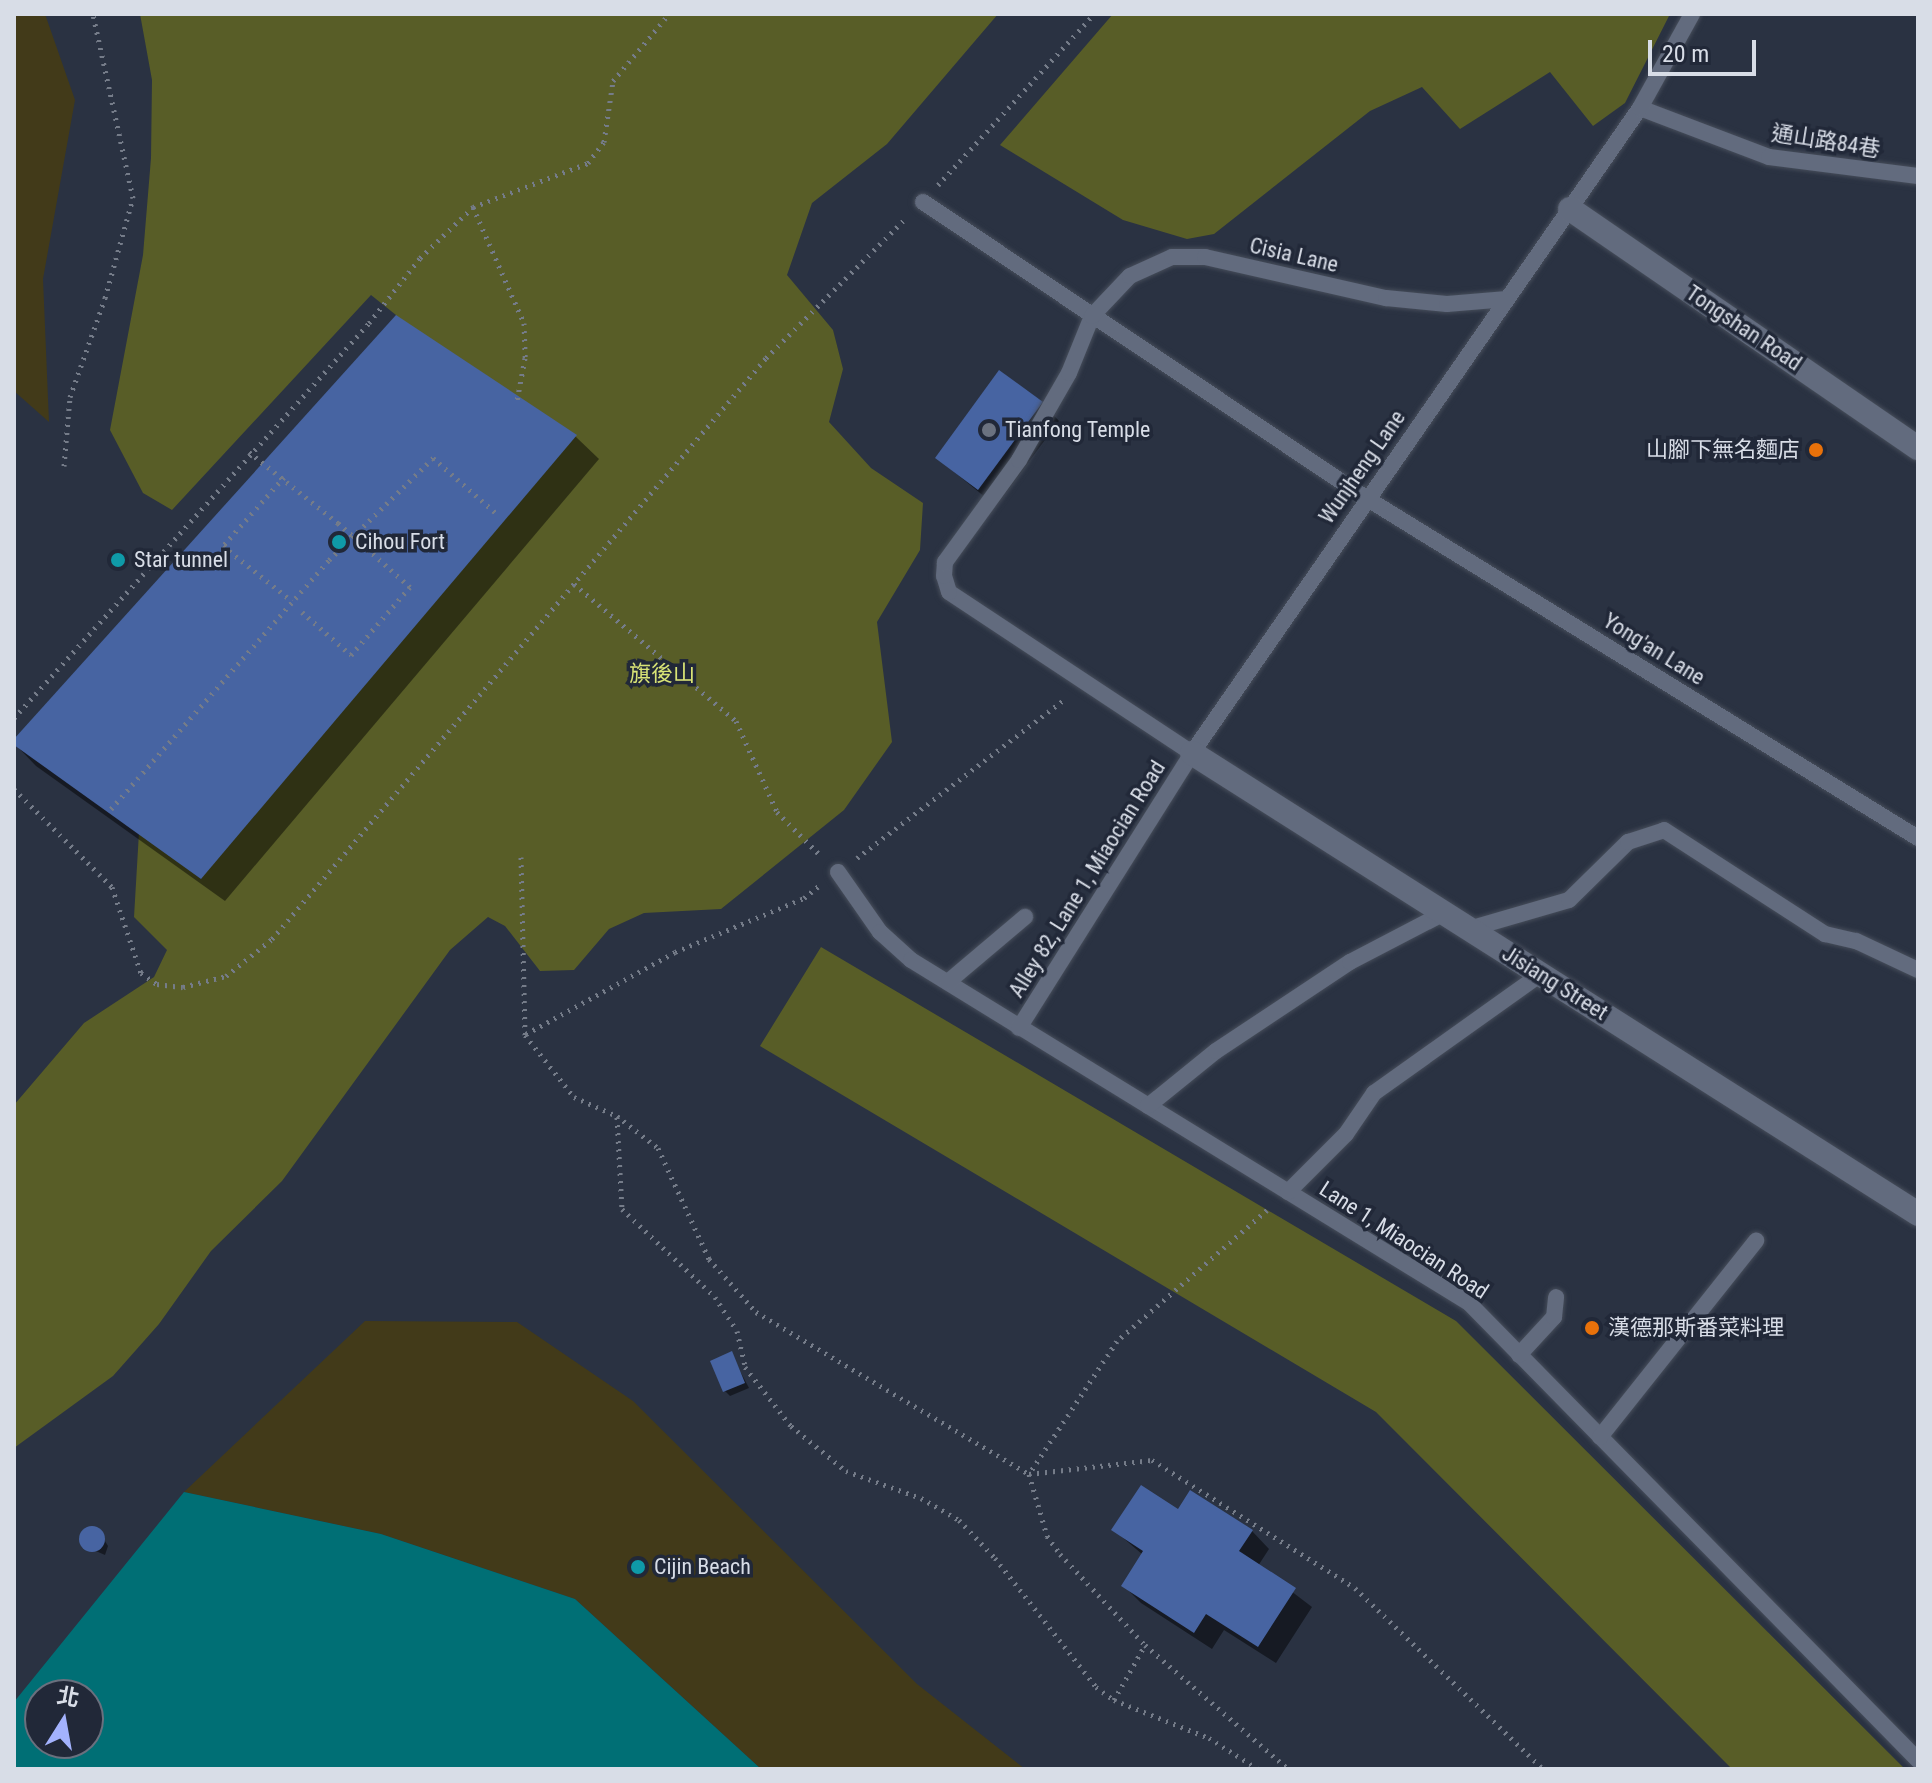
<!DOCTYPE html>
<meta charset="utf-8">
<style>
body{margin:0}
#map{position:relative;width:1932px;height:1783px;overflow:hidden;background:#2a3242;font-family:"Roboto Condensed","Noto Sans TC",sans-serif}
div>[style]{position:absolute}
.green>*{inset:0;background:#585d27}
.sand>*{inset:0;background:#423a19}
.water>*{inset:0;background:#006f75}
.shadow>*{inset:0;background:#0007}
.building>*{inset:0;background:#4764a2}
.round{border-radius:50%}
.path>*{height:5px;margin-top:-2.5px;transform-origin:0;background:repeating-linear-gradient(90deg,#757c89 0 2px,transparent 0 8px)}
.roads{filter:drop-shadow(0 0 2px #464d5a) drop-shadow(0 0 2px #464d5a)}
.service>*{height:16px;margin:-8px;padding:0 8px;transform-origin:8px;border-radius:8px;background:#626b7e}
.minor>*{height:24px;margin:-12px;padding:0 12px;transform-origin:12px;border-radius:12px;background:#626b7e}
.path-bridge>*{height:5px;margin-top:-2.5px;transform-origin:0;background:repeating-linear-gradient(90deg,#757c89 0 2px,transparent 0 8px)}
.dots>*{width:22px;height:22px;translate:-50% -50%;box-sizing:border-box;border:4px solid #212838;border-radius:50%}
span{translate:-50% -50%;white-space:nowrap;text-align:center;line-height:1.15;-webkit-text-stroke:7px #212838;paint-order:stroke}
.street-label{font-size:22px;color:#d8dde7}
.poi-label{font-size:22px;color:#d8dde7}
.left{translate:0 -50%;text-align:left}
.right{translate:-100% -50%;text-align:right}
.park-label{font-size:22px;color:#d9e476}
.frame{position:absolute;inset:0;border:16px solid #d8dde7;pointer-events:none}
.north{position:absolute;left:24px;top:1679px;width:80px;height:80px;box-sizing:border-box;background:#212838;border:2px solid #6a707e;border-radius:50%;rotate:11deg;font-size:22px;font-weight:700;line-height:32px;text-align:center;color:#d8dde7}
.north::after{content:'';display:block;margin:auto;width:28px;height:36px;background:#a3b2fd;clip-path:polygon(50% 0,100% 100%,50% 72%,0 100%)}
.scale{position:absolute;left:1648px;top:40px;width:108px;height:36px;box-sizing:border-box;border:4px solid #d8dde7;border-top:0;padding-left:10px;font-size:24px;line-height:28px;white-space:nowrap;color:#d8dde7;-webkit-text-stroke:6px #212838;paint-order:stroke}
</style>
<div id="map">
<div class="green">
<i style="clip-path:polygon(140px 14px,998px 14px,887px 144px,812px 203px,787px 275px,833px 330px,843px 369px,829px 422px,871px 468px,923px 503px,920px 550px,877px 622px,892px 742px,844px 810px,721px 909px,644px 913px,609px 929px,574px 970px,540px 971px,505px 926px,488px 917px,450px 950px,282px 1181px,211px 1251px,159px 1324px,113px 1376px,14px 1448px,14px 1105px,84px 1023px,154px 977px,167px 950px,134px 917px,139px 832px,201px 879px,396px 315px,371px 295px,172px 510px,143px 493px,110px 430px,143px 255px,151px 158px,152px 80px)"></i>
<i style="clip-path:polygon(1113px 14px,1670px 14px,1625px 103px,1593px 126px,1550px 72px,1460px 129px,1422px 87px,1370px 111px,1214px 234px,1187px 239px,1123px 220px,1000px 145px)"></i>
<i style="clip-path:polygon(821px 947px,1456px 1321px,1905px 1769px,1732px 1769px,1376px 1412px,760px 1046px)"></i>
</div>
<div class="sand">
<i style="clip-path:polygon(14px 14px,45px 14px,75px 100px,43px 279px,49px 422px,14px 391px)"></i>
<i style="clip-path:polygon(365px 1321px,517px 1322px,633px 1401px,917px 1684px,1025px 1769px,761px 1769px,575px 1599px,381px 1534px,184px 1492px)"></i>
</div>
<div class="water">
<i style="clip-path:polygon(evenodd,184px 1492px,381px 1534px,575px 1599px,761px 1769px,14px 1769px,14px 1702px,184px 1492px,40px 1695px,88px 1695px,88px 1743px,40px 1743px,40px 1695px)"></i>
</div>
<div class="shadow">
<i style="clip-path:polygon(1042px 403px,1059px 421px,996px 506px,937px 458px)"></i>
<i style="clip-path:polygon(575px 436px,599px 459px,225px 901px,36px 766px,14px 743px)"></i>
<i style="clip-path:polygon(731px 1354px,749px 1388px,730px 1396px,725px 1391px)"></i>
<i style="clip-path:polygon(1179px 1512px,1252px 1531px,1269px 1549px,1258px 1566px,1312px 1607px,1276px 1663px,1224px 1630px,1212px 1649px,1141px 1603px,1123px 1585px,1143px 1555px,1114px 1530px)"></i>
<i style="clip-path:polygon(97px 1528px,108px 1546px,105px 1555px,82px 1545px,83px 1532px)"></i>
</div>
<div class="building">
<i style="clip-path:polygon(396px 315px,577px 435px,201px 879px,14px 745px,14px 739px)"></i>
<i style="clip-path:polygon(999px 370px,1043px 402px,978px 490px,935px 458px)"></i>
<i style="clip-path:polygon(732px 1351px,745px 1383px,723px 1392px,710px 1361px)"></i>
<i style="clip-path:polygon(1141px 1485px,1178px 1509px,1190px 1490px,1253px 1530px,1239px 1551px,1296px 1588px,1258px 1647px,1206px 1614px,1194px 1633px,1121px 1586px,1143px 1551px,1111px 1530px)"></i>
<i class="round" style="left:79px;top:1526px;width:26px;height:26px"></i>
</div>
<div class="path">
<i style="left:938px;top:185px;width:231px;rotate:-47.6deg"></i>
<i style="left:473px;top:207px;width:123px;rotate:-20.9deg"></i>
<i style="left:588px;top:163px;width:26px;rotate:-53deg"></i>
<i style="left:604px;top:142px;width:62px;rotate:-81.6deg"></i>
<i style="left:613px;top:81px;width:87px;rotate:-50.1deg"></i>
<i style="left:249px;top:452px;width:114px;rotate:38.6deg"></i>
<i style="left:64px;top:466px;width:69px;rotate:-85deg"></i>
<i style="left:70px;top:397px;width:105px;rotate:-70.5deg"></i>
<i style="left:105px;top:298px;width:104px;rotate:-74.4deg"></i>
<i style="left:133px;top:198px;width:188px;rotate:-102.3deg"></i>
<i style="left:284px;top:477px;width:92px;rotate:131.5deg"></i>
<i style="left:223px;top:546px;width:88px;rotate:38.6deg"></i>
<i style="left:574px;top:584px;width:212px;rotate:40.2deg"></i>
<i style="left:736px;top:721px;width:100px;rotate:65.7deg"></i>
<i style="left:777px;top:812px;width:61px;rotate:45deg"></i>
<i style="left:302px;top:612px;width:65px;rotate:41.3deg"></i>
<i style="left:351px;top:655px;width:90px;rotate:-49.1deg"></i>
<i style="left:410px;top:587px;width:52px;rotate:-138.1deg"></i>
<i style="left:14px;top:718px;width:531px;rotate:-48.05deg"></i>
<i style="left:369px;top:323px;width:83px;rotate:-51.9deg"></i>
<i style="left:420px;top:258px;width:74px;rotate:-43.9deg"></i>
<i style="left:473px;top:207px;width:127px;rotate:66.3deg"></i>
<i style="left:524px;top:323px;width:35px;rotate:88deg"></i>
<i style="left:525px;top:358px;width:44px;rotate:100.5deg"></i>
<i style="left:14px;top:789px;width:139px;rotate:45deg"></i>
<i style="left:112px;top:887px;width:91px;rotate:71.4deg"></i>
<i style="left:141px;top:973px;width:19px;rotate:35deg"></i>
<i style="left:157px;top:984px;width:26px;rotate:7deg"></i>
<i style="left:183px;top:987px;width:44px;rotate:-14.3deg"></i>
<i style="left:226px;top:976px;width:59px;rotate:-38.8deg"></i>
<i style="left:272px;top:939px;width:763px;rotate:-49.63deg"></i>
<i style="left:766px;top:358px;width:198px;rotate:-45deg"></i>
<i style="left:111px;top:809px;width:331px;rotate:-48.8deg"></i>
<i style="left:329px;top:560px;width:146px;rotate:-44.4deg"></i>
<i style="left:433px;top:458px;width:86px;rotate:41.2deg"></i>
<i style="left:521px;top:857px;width:178px;rotate:88.7deg"></i>
<i style="left:525px;top:1035px;width:79px;rotate:51.7deg"></i>
<i style="left:574px;top:1097px;width:47px;rotate:23.8deg"></i>
<i style="left:617px;top:1116px;width:52px;rotate:38deg"></i>
<i style="left:658px;top:1148px;width:122px;rotate:65.3deg"></i>
<i style="left:709px;top:1259px;width:71px;rotate:48.4deg"></i>
<i style="left:756px;top:1312px;width:317px;rotate:30.7deg"></i>
<i style="left:1029px;top:1474px;width:124px;rotate:-6.5deg"></i>
<i style="left:1152px;top:1460px;width:240px;rotate:32.2deg"></i>
<i style="left:1355px;top:1588px;width:261px;rotate:43.9deg"></i>
<i style="left:857px;top:858px;width:262px;rotate:-37.4deg"></i>
<i style="left:526px;top:1034px;width:170px;rotate:-28.8deg"></i>
<i style="left:675px;top:952px;width:140px;rotate:-22.7deg"></i>
<i style="left:804px;top:898px;width:21px;rotate:-39deg"></i>
<i style="left:617px;top:1117px;width:92px;rotate:86.9deg"></i>
<i style="left:622px;top:1209px;width:128px;rotate:43.4deg"></i>
<i style="left:715px;top:1297px;width:40px;rotate:57.1deg"></i>
<i style="left:737px;top:1331px;width:37px;rotate:77deg"></i>
<i style="left:745px;top:1367px;width:75px;rotate:52.1deg"></i>
<i style="left:791px;top:1426px;width:71px;rotate:39.3deg"></i>
<i style="left:846px;top:1471px;width:80px;rotate:19.8deg"></i>
<i style="left:921px;top:1498px;width:44px;rotate:30.1deg"></i>
<i style="left:959px;top:1520px;width:52px;rotate:46.5deg"></i>
<i style="left:995px;top:1558px;width:164px;rotate:51.9deg"></i>
<i style="left:1096px;top:1687px;width:22px;rotate:36deg"></i>
<i style="left:1114px;top:1700px;width:102px;rotate:21.8deg"></i>
<i style="left:1209px;top:1738px;width:58px;rotate:32.3deg"></i>
<i style="left:1267px;top:1210px;width:199px;rotate:138.9deg"></i>
<i style="left:1117px;top:1341px;width:159px;rotate:123.5deg"></i>
<i style="left:1029px;top:1474px;width:65px;rotate:73.8deg"></i>
<i style="left:1047px;top:1536px;width:22px;rotate:54deg"></i>
<i style="left:1060px;top:1554px;width:125px;rotate:47deg"></i>
<i style="left:1145px;top:1645px;width:189px;rotate:40.9deg"></i>
<i style="left:1114px;top:1700px;width:63px;rotate:-60.6deg"></i>
</div>
<div class="roads">
<div class="service">
<i style="left:1640px;top:108px;width:138px;rotate:20.8deg"></i>
<i style="left:1769px;top:157px;width:150px;rotate:7.3deg"></i>
<i style="left:923px;top:202px;width:533px;rotate:33.75deg"></i>
<i style="left:1366px;top:498px;width:648px;rotate:31.63deg"></i>
<i style="left:1192px;top:753px;width:291px;rotate:-146.5deg"></i>
<i style="left:949px;top:592px;width:17px;rotate:-107deg"></i>
<i style="left:944px;top:576px;width:14px;rotate:-86deg"></i>
<i style="left:945px;top:562px;width:126px;rotate:-54deg"></i>
<i style="left:1019px;top:460px;width:100px;rotate:-60.1deg"></i>
<i style="left:1069px;top:373px;width:61px;rotate:-68deg"></i>
<i style="left:1092px;top:316px;width:55px;rotate:-46.5deg"></i>
<i style="left:1130px;top:276px;width:46px;rotate:-24.3deg"></i>
<i style="left:1172px;top:257px;width:33px"></i>
<i style="left:1205px;top:257px;width:186px;rotate:12.8deg"></i>
<i style="left:1386px;top:298px;width:61px;rotate:5.6deg"></i>
<i style="left:1447px;top:304px;width:60px;rotate:-4.8deg"></i>
<i style="left:838px;top:872px;width:73px;rotate:55deg"></i>
<i style="left:880px;top:932px;width:42px;rotate:42.1deg"></i>
<i style="left:911px;top:960px;width:655px;rotate:31.58deg"></i>
<i style="left:1469px;top:1303px;width:641px;rotate:45.51deg"></i>
<i style="left:1469px;top:929px;width:104px;rotate:-16.2deg"></i>
<i style="left:1569px;top:900px;width:83px;rotate:-44.5deg"></i>
<i style="left:1628px;top:842px;width:38px;rotate:-18deg"></i>
<i style="left:1664px;top:830px;width:192px;rotate:32.9deg"></i>
<i style="left:1825px;top:934px;width:32px;rotate:13deg"></i>
<i style="left:1856px;top:941px;width:68px;rotate:25.1deg"></i>
<i style="left:948px;top:982px;width:101px;rotate:-40.2deg"></i>
<i style="left:1019px;top:1028px;width:325px;rotate:-57.8deg"></i>
<i style="left:1192px;top:753px;width:785px;rotate:-55.22deg"></i>
<i style="left:1640px;top:108px;width:107px;rotate:-61deg"></i>
<i style="left:1148px;top:1106px;width:87px;rotate:-39deg"></i>
<i style="left:1216px;top:1051px;width:161px;rotate:-33.6deg"></i>
<i style="left:1350px;top:962px;width:106px;rotate:-27.5deg"></i>
<i style="left:1288px;top:1192px;width:82px;rotate:-45deg"></i>
<i style="left:1346px;top:1134px;width:50px;rotate:-55.7deg"></i>
<i style="left:1374px;top:1093px;width:205px;rotate:-35.5deg"></i>
<i style="left:1519px;top:1355px;width:52px;rotate:-47.4deg"></i>
<i style="left:1554px;top:1317px;width:20px;rotate:-84deg"></i>
<i style="left:1600px;top:1437px;width:251px;rotate:-51.5deg"></i>
</div>
<div class="minor">
<i style="left:1570px;top:209px;width:422px;rotate:34.5deg"></i>
<i style="left:1192px;top:753px;width:860px;rotate:32.41deg"></i>
</div>
</div>
<div class="path-bridge">
<i style="left:338px;top:523px;width:44px;rotate:41.3deg"></i>
</div>
<div class="dots">
<i style="left:989px;top:430px;background:#6b7280"></i>
<i style="left:1816px;top:450px;background:#e8710a"></i>
<i style="left:339px;top:542px;background:#0f9aa8"></i>
<i style="left:118px;top:560px;background:#0f9aa8"></i>
<i style="left:1592px;top:1328px;background:#e8710a"></i>
<i style="left:638px;top:1567px;background:#0f9aa8"></i>
</div>
<div class="street-label">
<span style="left:1826px;top:141px;rotate:9deg">通山路84巷</span>
<span style="left:1294px;top:255px;rotate:13deg">Cisia Lane</span>
<span style="left:1744px;top:328px;rotate:34deg">Tongshan Road</span>
<span style="left:1362px;top:467px;rotate:-55deg">Wunjheng Lane</span>
<span style="left:1654px;top:649px;rotate:32deg">Yong'an Lane</span>
<span style="left:1087px;top:879px;rotate:-58deg">Alley 82, Lane 1, Miaocian Road</span>
<span style="left:1555px;top:983px;rotate:32deg">Jisiang Street</span>
<span style="left:1404px;top:1240px;rotate:33deg">Lane 1, Miaocian Road</span>
</div>
<div class="poi-label">
<span class="left" style="left:1005px;top:430px">Tianfong Temple</span>
<span class="right" style="left:1800px;top:450px">山腳下無名麵店</span>
<span class="left" style="left:355px;top:542px">Cihou Fort</span>
<span class="left" style="left:134px;top:560px">Star tunnel</span>
<span class="left" style="left:1608px;top:1328px">漢德那斯番菜料理</span>
<span class="left" style="left:654px;top:1567px">Cijin Beach</span>
</div>
<div class="park-label">
<span style="left:662px;top:674px">旗後山</span>
</div>
<div class="frame"></div>
<div class="north">北</div>
<div class="scale">20 m</div>
</div>
